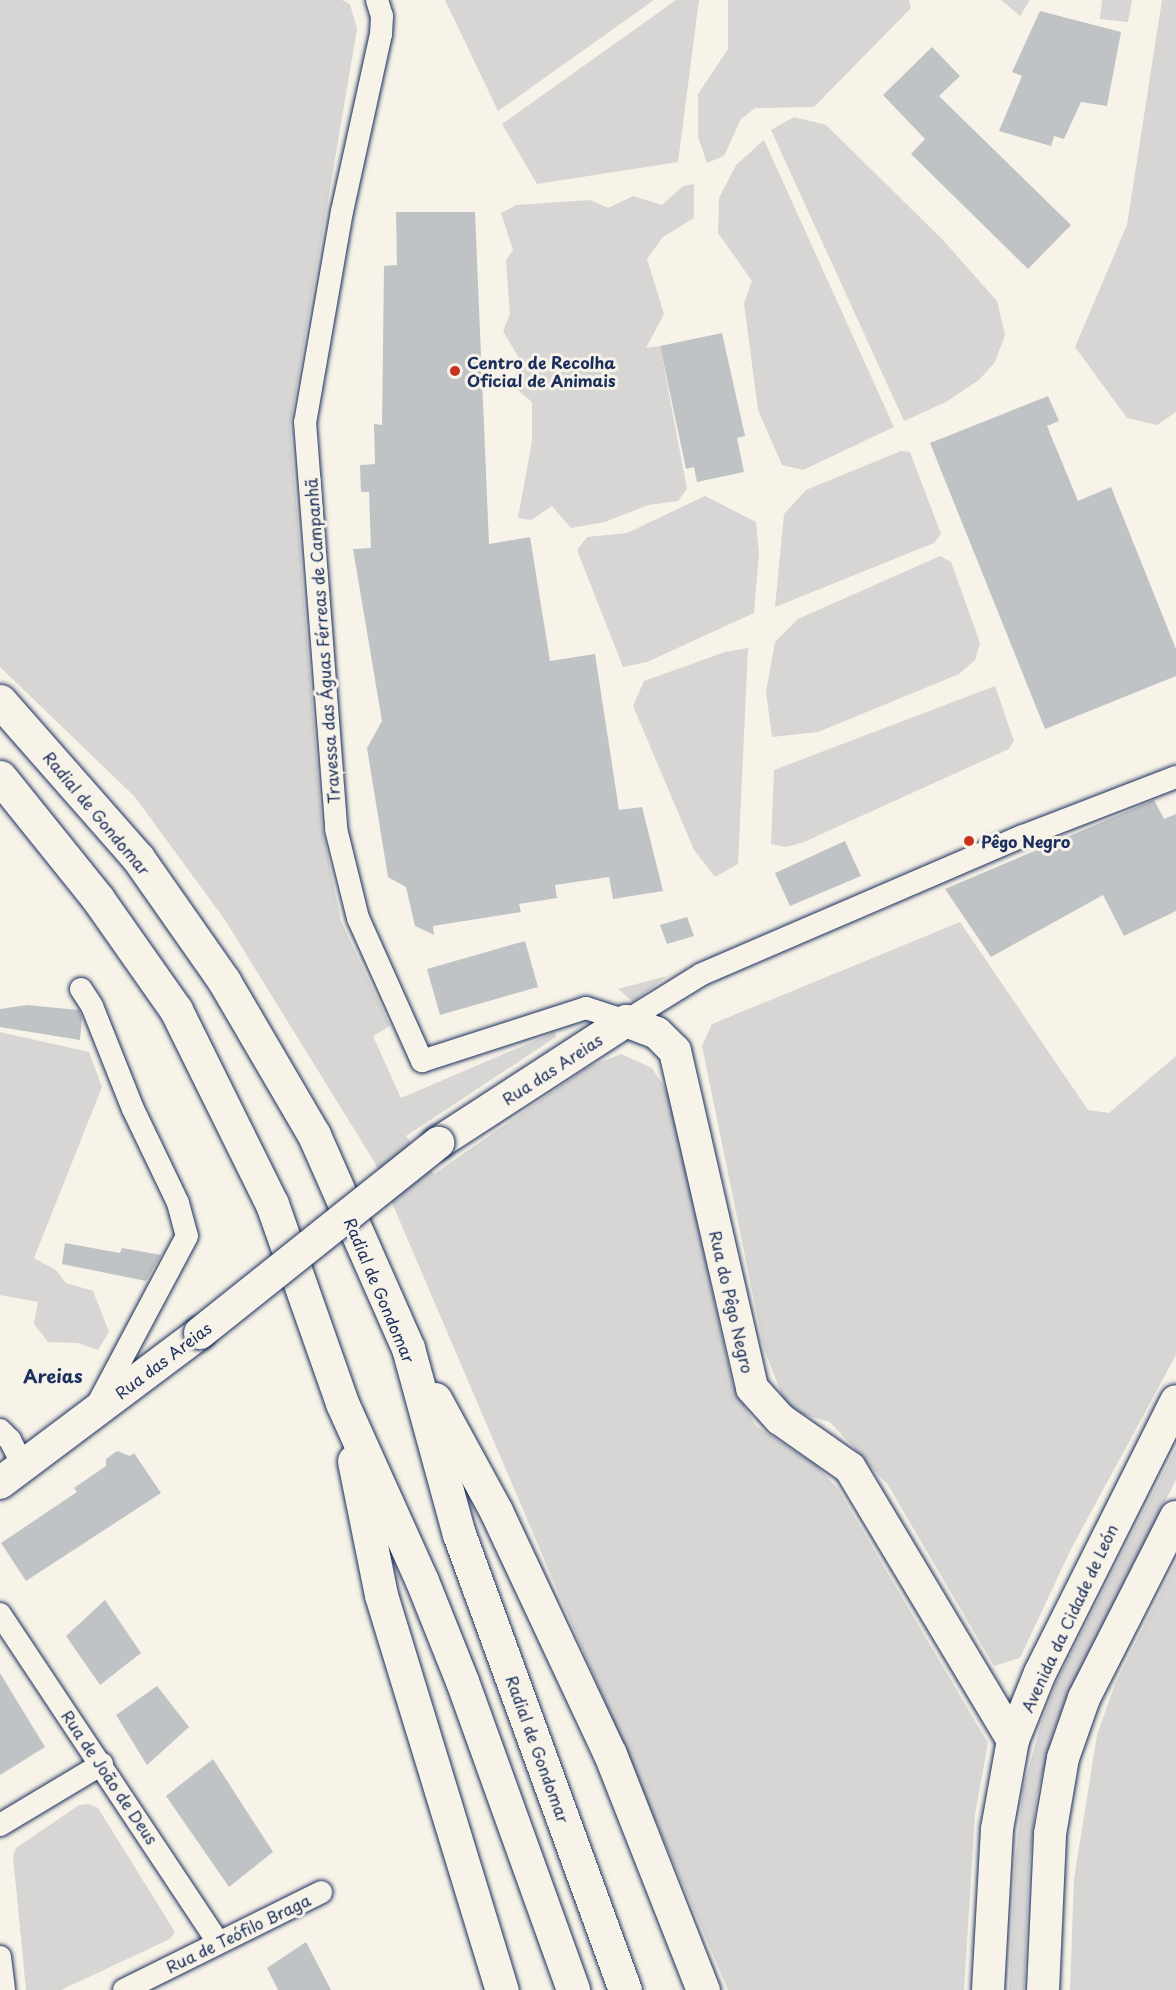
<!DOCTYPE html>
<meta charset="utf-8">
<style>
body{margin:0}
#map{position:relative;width:1176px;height:1990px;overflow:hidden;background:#f7f3e8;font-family:"Playpen Sans",sans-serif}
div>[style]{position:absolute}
.green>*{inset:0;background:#d7d6d4}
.building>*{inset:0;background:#c0c3c5}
.roads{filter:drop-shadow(0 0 2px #1b2f5e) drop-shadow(0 0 2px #1b2f5e)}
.street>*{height:22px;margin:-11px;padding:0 11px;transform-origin:11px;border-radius:11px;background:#f7f3e8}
.secondary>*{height:32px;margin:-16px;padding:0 16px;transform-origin:16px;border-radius:16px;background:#f7f3e8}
.highway>*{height:33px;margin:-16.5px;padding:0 16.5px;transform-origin:16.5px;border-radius:16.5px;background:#f7f3e8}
.bridges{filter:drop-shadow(0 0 2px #1b2f5e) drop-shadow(0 0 2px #1b2f5e)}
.secondary-bridge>*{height:32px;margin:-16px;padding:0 16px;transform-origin:16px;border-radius:16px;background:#f7f3e8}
.dots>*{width:16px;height:16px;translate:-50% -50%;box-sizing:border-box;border:3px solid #f7f3e8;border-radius:50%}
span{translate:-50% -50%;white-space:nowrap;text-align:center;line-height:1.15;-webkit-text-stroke:6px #f7f3e8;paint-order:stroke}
.poi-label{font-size:16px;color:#1b2f5e;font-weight:700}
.left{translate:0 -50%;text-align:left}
.street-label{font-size:16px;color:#1b2f5e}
.neighbourhood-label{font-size:18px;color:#1b2f5e;font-weight:700}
</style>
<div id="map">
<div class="green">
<i style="clip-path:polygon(0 0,342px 0,350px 4px,357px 29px,290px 425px,322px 828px,341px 921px,390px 1026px,373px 1036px,401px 1098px,555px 1032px,556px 1037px,406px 1136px,434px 1174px,588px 1067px,621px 1054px,652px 1068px,669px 1094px,733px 1386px,756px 1426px,816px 1465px,838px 1489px,988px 1743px,975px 1815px,964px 1990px,728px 1990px,375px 1163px,225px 920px,135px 797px,0 667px)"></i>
<i style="clip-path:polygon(445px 0,654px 0,498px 111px)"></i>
<i style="clip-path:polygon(676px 0,699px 0,678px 162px,537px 184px,502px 124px)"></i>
<i style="clip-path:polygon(728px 0,909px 0,911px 8px,814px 107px,755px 108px,741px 119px,724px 156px,707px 163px,698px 137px,698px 94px,728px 49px)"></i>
<i style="clip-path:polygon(1001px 0,1030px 0,1020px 16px)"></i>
<i style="clip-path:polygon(1102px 0,1132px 0,1128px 22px,1100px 19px)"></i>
<i style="clip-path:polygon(1162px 0,1176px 0,1176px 412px,1157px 425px,1127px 418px,1075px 347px,1127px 225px)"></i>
<i style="clip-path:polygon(794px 117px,826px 125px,943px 240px,997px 301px,1005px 335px,995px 362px,979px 380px,946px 402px,904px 421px,771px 130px)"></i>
<i style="clip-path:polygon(764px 140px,894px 427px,803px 470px,782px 465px,758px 410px,744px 303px,752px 281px,718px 233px,719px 198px,736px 165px)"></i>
<i style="clip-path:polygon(694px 184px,694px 218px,663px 237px,647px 259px,664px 314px,646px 348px,660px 346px,687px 489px,678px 501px,648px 505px,605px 522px,571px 528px,552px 506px,531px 520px,518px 518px,532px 441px,532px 402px,513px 386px,519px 358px,503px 331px,510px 314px,506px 260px,513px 250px,501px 213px,516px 205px,590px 200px,608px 208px,633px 196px,662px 205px,683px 186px)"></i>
<i style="clip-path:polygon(901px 451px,910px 452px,941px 534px,934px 543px,775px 607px,784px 514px,806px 490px)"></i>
<i style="clip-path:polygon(705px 496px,756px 522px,759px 553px,754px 613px,647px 662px,623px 667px,577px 550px,587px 537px,627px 533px)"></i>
<i style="clip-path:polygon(940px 556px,951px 562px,980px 643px,975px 660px,959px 674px,818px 732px,772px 737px,766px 692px,775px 642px,798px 619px)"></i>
<i style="clip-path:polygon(748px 648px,738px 864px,715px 877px,694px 850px,633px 706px,644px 681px,725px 652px)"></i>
<i style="clip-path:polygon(995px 686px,1014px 741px,1009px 749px,804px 842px,786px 847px,771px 844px,774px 770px)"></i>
<i style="clip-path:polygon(960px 922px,1088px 1110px,1109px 1113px,1176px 1056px,1176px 1355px,1071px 1549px,1020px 1658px,994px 1666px,888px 1485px,830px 1422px,788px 1410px,764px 1349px,702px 1046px,712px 1024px)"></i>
<i style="clip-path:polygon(667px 976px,633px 1002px,618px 989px)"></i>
<i style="clip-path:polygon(0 1032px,89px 1052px,102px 1087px,34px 1258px,56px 1270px,66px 1283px,93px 1291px,109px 1332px,98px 1350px,78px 1343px,48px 1342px,34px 1324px,38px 1302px,0 1295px)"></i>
<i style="clip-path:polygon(1176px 1448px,1176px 1480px,1071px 1687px,1054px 1731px,1037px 1794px,1029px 1866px,1024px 1990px,1009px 1990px,1015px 1861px,1023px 1789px,1040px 1727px,1057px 1681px)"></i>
<i style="clip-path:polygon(1176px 1562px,1176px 1990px,1070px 1990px,1074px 1879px,1097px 1735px,1115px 1684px)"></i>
<i style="clip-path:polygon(89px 1804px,98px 1808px,175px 1932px,170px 1939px,61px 1990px,26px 1990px,13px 1856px,16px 1848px,79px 1805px)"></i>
</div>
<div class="building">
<i style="clip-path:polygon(1040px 11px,1121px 32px,1107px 106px,1081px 102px,1064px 139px,1054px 136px,1051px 146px,999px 131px,1022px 76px,1012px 72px)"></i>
<i style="clip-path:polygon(932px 47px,960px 76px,939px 96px,1071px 225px,1028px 269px,911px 154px,925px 139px,883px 95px)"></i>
<i style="clip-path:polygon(396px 212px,475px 212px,489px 544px,530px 537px,550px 661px,595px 654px,619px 810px,642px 807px,663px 891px,613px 899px,609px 877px,555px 885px,557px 898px,519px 904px,521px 912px,433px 926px,434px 935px,415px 926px,406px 887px,388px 877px,367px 748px,382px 721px,353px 549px,371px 548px,369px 492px,361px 492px,360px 465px,375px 464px,374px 424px,382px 425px,384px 266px,397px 265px)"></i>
<i style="clip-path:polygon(722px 333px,745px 436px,737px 438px,744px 472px,697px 482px,694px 467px,686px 469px,660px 346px)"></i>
<i style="clip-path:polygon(1048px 396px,1059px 421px,1047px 426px,1078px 501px,1111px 487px,1176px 649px,1176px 676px,1045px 729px,930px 443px)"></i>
<i style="clip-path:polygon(1154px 800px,1164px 819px,1176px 814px,1176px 911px,1124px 936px,1103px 895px,991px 957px,945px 889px)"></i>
<i style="clip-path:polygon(845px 841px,861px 876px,790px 906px,775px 873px)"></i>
<i style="clip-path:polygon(687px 917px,694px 936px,667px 944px,660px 925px)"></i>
<i style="clip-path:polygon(525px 941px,538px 987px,440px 1015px,427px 969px)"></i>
<i style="clip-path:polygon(27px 1005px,79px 1010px,82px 1018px,80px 1040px,0 1027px,0 1009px)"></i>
<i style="clip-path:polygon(65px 1243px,120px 1253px,122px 1248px,161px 1255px,146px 1281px,62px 1264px)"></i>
<i style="clip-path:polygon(117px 1451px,130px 1456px,134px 1453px,161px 1493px,26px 1581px,1px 1543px,77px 1492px,74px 1488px,106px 1466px,106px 1459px)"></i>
<i style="clip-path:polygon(105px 1600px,141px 1653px,100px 1685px,66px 1636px)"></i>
<i style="clip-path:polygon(0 1673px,45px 1747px,0 1775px)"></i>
<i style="clip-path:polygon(157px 1686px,189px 1727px,147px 1765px,116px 1715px)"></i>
<i style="clip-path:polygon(213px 1759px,273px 1852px,229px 1887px,166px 1796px)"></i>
<i style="clip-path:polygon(306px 1942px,331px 1990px,278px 1990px,267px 1968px)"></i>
</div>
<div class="roads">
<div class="street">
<i style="left:377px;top:0;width:17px;rotate:73deg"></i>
<i style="left:382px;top:16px;width:18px;rotate:93deg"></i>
<i style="left:381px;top:34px;width:181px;rotate:102.4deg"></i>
<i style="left:342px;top:211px;width:214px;rotate:99.9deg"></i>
<i style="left:305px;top:422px;width:408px;rotate:85.6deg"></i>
<i style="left:336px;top:829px;width:92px;rotate:76.1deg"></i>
<i style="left:358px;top:918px;width:157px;rotate:65.9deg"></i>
<i style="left:422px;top:1061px;width:172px;rotate:-17.9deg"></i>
<i style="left:586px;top:1008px;width:42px;rotate:18deg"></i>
<i style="left:626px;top:1021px;width:89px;rotate:-31.7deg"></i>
<i style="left:702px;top:974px;width:349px;rotate:-23.3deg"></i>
<i style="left:1023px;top:836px;width:164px;rotate:-21.1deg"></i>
<i style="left:81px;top:989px;width:20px;rotate:57deg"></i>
<i style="left:92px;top:1006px;width:111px;rotate:68.3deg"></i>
<i style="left:133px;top:1109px;width:104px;rotate:64.4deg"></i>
<i style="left:178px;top:1203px;width:34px;rotate:75deg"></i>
<i style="left:187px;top:1236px;width:194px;rotate:118deg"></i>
<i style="left:0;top:1430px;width:14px;rotate:45deg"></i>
<i style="left:10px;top:1440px;width:30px;rotate:63deg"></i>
<i style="left:0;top:1614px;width:394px;rotate:56.4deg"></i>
<i style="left:0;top:1825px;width:119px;rotate:-30.9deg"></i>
<i style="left:0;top:1957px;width:33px;rotate:83deg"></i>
<i style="left:124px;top:1990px;width:220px;rotate:-26.4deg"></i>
</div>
<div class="secondary">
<i style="left:438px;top:1143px;width:224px;rotate:-33deg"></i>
<i style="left:626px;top:1021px;width:33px;rotate:21deg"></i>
<i style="left:657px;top:1033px;width:25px;rotate:45deg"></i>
<i style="left:675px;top:1051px;width:346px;rotate:77.1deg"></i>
<i style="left:752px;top:1388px;width:42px;rotate:47.9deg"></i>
<i style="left:780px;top:1419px;width:85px;rotate:35deg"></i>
<i style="left:850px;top:1468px;width:317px;rotate:59.1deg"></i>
<i style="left:0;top:1483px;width:250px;rotate:-36.9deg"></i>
<i style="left:988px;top:1990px;width:161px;rotate:-86.8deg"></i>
<i style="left:997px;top:1829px;width:90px;rotate:-79.8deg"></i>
<i style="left:1013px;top:1740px;width:72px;rotate:-68.1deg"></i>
<i style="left:1040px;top:1673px;width:304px;rotate:-63.4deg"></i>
<i style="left:1043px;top:1990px;width:156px;rotate:-87.4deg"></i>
<i style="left:1050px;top:1834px;width:77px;rotate:-80.3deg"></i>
<i style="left:1063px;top:1758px;width:64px;rotate:-70.7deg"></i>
<i style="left:1084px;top:1698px;width:203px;rotate:-63.1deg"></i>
</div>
<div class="highway">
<i style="left:0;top:701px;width:209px;rotate:48.7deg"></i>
<i style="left:138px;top:858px;width:150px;rotate:55deg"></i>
<i style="left:224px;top:981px;width:178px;rotate:59.7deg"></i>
<i style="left:314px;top:1135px;width:233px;rotate:66.2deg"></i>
<i style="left:408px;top:1348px;width:193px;rotate:74.7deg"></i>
<i style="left:459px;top:1534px;width:485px;rotate:70deg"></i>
<i style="left:0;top:777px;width:156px;rotate:51.2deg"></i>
<i style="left:98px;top:899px;width:136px;rotate:54.9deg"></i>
<i style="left:176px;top:1010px;width:216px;rotate:63.7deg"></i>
<i style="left:272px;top:1204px;width:211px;rotate:70.6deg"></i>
<i style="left:342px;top:1403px;width:195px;rotate:65.8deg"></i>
<i style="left:422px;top:1581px;width:108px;rotate:68.2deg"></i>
<i style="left:462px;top:1681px;width:328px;rotate:70.2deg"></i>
<i style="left:435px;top:1399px;width:128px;rotate:61.4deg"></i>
<i style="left:496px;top:1511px;width:268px;rotate:64.9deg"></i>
<i style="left:610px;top:1754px;width:254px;rotate:68.5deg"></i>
<i style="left:354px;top:1461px;width:137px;rotate:78.6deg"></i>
<i style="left:381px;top:1595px;width:413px;rotate:73deg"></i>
</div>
</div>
<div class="bridges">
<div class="secondary-bridge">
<i style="left:200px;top:1333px;width:305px;rotate:-38.6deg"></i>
</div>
</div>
<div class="dots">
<i style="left:455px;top:371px;background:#c8321e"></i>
<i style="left:969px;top:841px;background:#c8321e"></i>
</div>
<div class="poi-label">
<span class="left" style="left:467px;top:371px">Centro de Recolha<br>Oficial de Animais</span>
<span class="left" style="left:981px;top:841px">Pêgo Negro</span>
</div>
<div class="street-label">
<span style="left:322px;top:641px;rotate:-94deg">Travessa das Águas Férreas de Campanhã</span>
<span style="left:97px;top:813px;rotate:50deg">Radial de Gondomar</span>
<span style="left:552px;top:1069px;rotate:-33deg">Rua das Areias</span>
<span style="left:380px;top:1290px;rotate:67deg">Radial de Gondomar</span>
<span style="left:732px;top:1302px;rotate:77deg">Rua do Pêgo Negro</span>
<span style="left:163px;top:1360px;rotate:-37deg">Rua das Areias</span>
<span style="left:1069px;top:1618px;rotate:-65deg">Avenida da Cidade de León</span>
<span style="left:538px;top:1749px;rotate:70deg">Radial de Gondomar</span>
<span style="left:110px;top:1777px;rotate:56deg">Rua de João de Deus</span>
<span style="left:238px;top:1933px;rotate:-26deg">Rua de Teófilo Braga</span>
</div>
<div class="neighbourhood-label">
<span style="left:53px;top:1376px">Areias</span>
</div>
</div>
